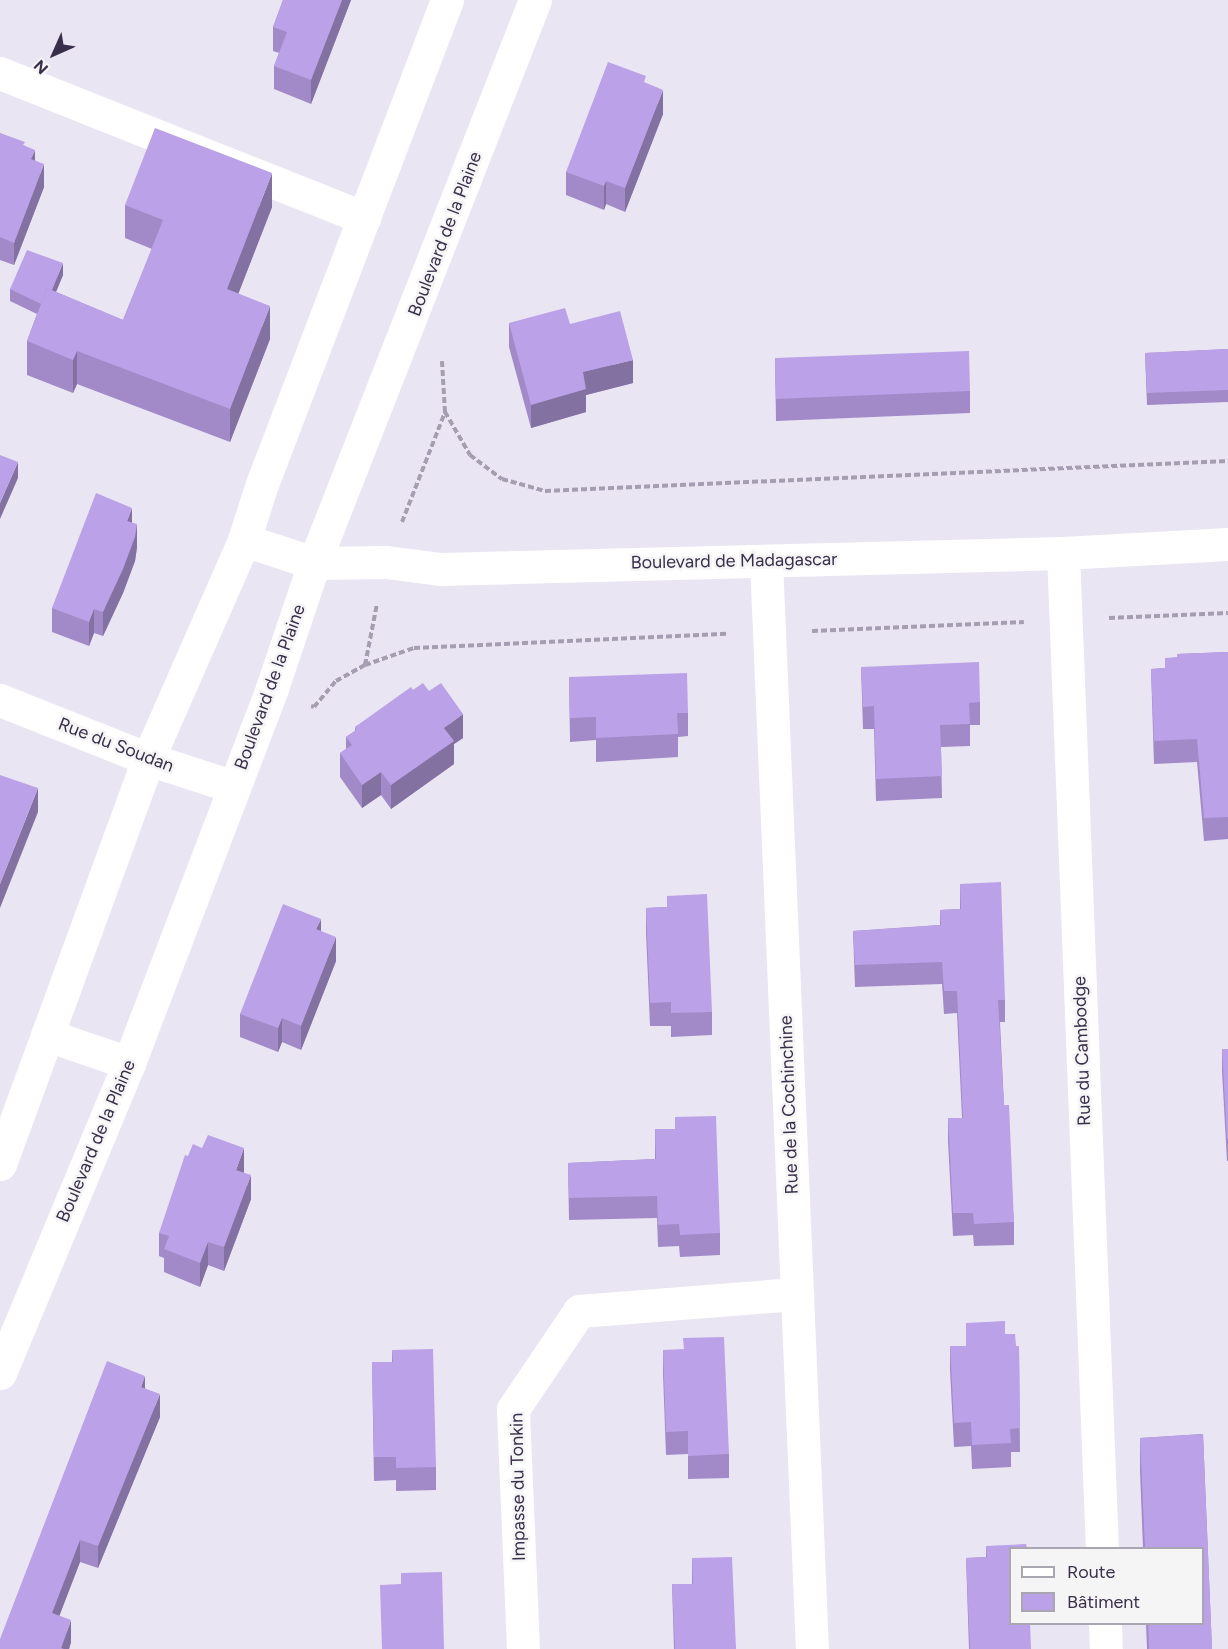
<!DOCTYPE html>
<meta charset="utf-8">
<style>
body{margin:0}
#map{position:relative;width:1228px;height:1649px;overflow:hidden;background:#eae5f3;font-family:Figtree,sans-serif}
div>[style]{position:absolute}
.path>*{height:4px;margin-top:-2px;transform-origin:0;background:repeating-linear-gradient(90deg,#a59eb1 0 6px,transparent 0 9px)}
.minor>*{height:33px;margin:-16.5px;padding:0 16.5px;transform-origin:16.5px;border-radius:16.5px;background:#fff}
.wall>*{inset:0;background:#a18ac7}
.shaded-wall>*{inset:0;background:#8371a2}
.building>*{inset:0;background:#bba1e7}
span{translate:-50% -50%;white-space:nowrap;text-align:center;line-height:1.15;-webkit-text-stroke:5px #f5f5f5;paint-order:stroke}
.street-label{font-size:18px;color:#3a2f4b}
.legend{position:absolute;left:1009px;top:1547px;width:195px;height:78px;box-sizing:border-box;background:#f5f5f5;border:2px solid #aaa6b1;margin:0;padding:8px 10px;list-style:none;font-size:18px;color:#3a2f4b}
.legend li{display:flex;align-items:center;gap:12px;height:30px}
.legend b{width:30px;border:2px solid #aaa6b1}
.north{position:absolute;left:24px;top:24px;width:60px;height:60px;-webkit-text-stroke:4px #f5f5f5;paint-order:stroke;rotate:225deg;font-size:16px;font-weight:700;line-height:24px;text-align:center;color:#3a2f4b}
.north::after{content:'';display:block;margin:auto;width:21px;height:27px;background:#3a2f4b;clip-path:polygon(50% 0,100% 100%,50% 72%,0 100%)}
</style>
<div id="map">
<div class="path">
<i style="left:445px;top:412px;width:50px;rotate:59.8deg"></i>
<i style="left:470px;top:455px;width:40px;rotate:37deg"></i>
<i style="left:502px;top:479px;width:45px;rotate:15.6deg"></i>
<i style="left:545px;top:491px;width:684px;rotate:-2.52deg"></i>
<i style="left:402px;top:522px;width:118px;rotate:-68.6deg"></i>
<i style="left:445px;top:412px;width:51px;rotate:-93.4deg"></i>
<i style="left:1109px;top:618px;width:119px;rotate:-2.4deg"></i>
<i style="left:812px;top:631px;width:212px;rotate:-2.4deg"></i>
<i style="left:365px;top:665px;width:52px;rotate:-19.1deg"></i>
<i style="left:414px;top:648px;width:313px;rotate:-2.6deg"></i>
<i style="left:311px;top:706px;width:3px;rotate:18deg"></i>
<i style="left:314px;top:707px;width:34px;rotate:-50deg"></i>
<i style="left:336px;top:681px;width:33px;rotate:-29deg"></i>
<i style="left:365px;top:665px;width:62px;rotate:-78.9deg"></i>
</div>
<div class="minor">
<i style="left:0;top:73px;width:392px;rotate:21.7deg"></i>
<i style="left:244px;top:540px;width:74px;rotate:18.2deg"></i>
<i style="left:314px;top:563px;width:72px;rotate:-0.8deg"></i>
<i style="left:386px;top:562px;width:54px;rotate:7.4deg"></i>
<i style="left:440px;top:569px;width:623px;rotate:-1.47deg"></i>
<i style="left:1063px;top:553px;width:165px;rotate:-3.1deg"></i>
<i style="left:1063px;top:553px;width:996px;rotate:87.76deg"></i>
<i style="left:766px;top:561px;width:1089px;rotate:87.58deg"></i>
<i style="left:0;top:700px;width:159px;rotate:21.7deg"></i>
<i style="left:148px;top:759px;width:90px;rotate:18deg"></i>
<i style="left:47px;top:1035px;width:87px;rotate:18.9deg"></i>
<i style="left:0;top:1164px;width:431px;rotate:-69.9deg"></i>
<i style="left:148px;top:759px;width:239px;rotate:-66.3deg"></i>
<i style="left:244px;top:540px;width:59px;rotate:-72.2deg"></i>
<i style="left:262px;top:484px;width:518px;rotate:-69.08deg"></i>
<i style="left:0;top:1373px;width:336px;rotate:-67.4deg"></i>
<i style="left:129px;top:1063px;width:401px;rotate:-69.1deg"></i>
<i style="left:272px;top:688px;width:132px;rotate:-71.4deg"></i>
<i style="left:314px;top:563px;width:605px;rotate:-68.57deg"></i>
<i style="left:1105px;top:1624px;width:25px;rotate:88deg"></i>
<i style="left:523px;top:1649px;width:240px;rotate:-92.4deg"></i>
<i style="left:513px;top:1409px;width:118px;rotate:-56deg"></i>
<i style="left:579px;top:1311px;width:219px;rotate:-4.5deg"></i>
</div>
<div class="wall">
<i style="clip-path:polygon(283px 0,351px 0,311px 104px,274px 89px,274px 66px,279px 53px,273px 51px,273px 27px)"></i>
<i style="clip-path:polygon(646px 83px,663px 114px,625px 212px,606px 204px,604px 210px,566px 195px,566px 172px)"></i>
<i style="clip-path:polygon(0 133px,25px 146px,35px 160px,44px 187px,14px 265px,0 260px)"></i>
<i style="clip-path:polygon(125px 205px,272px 207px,238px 294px,270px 339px,230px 442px,77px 384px,73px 393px,27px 375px,27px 341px,37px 314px,10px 301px,10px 289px,63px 275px,56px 292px,123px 320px,152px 249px,125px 238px)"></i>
<i style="clip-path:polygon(509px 323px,570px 324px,633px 383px,586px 395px,586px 412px,531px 428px,509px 347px)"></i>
<i style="clip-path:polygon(1228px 349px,1228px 402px,1147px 405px,1145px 353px)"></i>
<i style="clip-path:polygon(775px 358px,970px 391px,970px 413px,776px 421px)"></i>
<i style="clip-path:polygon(132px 523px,137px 547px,135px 561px,123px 593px,103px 636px,94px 633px,89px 646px,52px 632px,52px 608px)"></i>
<i style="clip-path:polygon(1228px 652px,1228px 839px,1204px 841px,1197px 762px,1154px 764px,1151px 669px,1165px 668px,1177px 657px,1177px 654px)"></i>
<i style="clip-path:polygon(861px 667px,980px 702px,980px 725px,970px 725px,970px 746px,941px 747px,942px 798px,876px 801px,874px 729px,863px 729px)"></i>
<i style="clip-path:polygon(569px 677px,688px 713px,688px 736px,678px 737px,678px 757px,596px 762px,596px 740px,570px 742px)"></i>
<i style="clip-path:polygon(413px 690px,463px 738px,454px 744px,454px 764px,391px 809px,381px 795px,362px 808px,340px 777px,340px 753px,346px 749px,346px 737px,355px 731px,355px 727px)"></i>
<i style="clip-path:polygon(960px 884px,1005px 1000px,1005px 1022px,1000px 1022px,1004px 1105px,1014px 1222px,1014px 1245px,974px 1246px,973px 1235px,953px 1236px,948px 1141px,948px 1118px,962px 1118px,957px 1013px,944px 1014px,942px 984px,855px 987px,853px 931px,940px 925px,940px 910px,960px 909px)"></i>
<i style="clip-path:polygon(667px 896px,712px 1012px,712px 1035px,671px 1037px,671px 1026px,650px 1026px,646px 932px,646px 908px,667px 907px)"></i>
<i style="clip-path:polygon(321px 931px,336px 961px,301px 1050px,282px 1042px,278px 1052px,240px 1037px,240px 1014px)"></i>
<i style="clip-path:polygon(1222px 1049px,1228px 1049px,1228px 1161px,1227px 1161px,1222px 1071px)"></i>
<i style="clip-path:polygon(655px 1129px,720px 1233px,720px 1255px,680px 1257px,679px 1246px,658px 1247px,657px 1218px,569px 1220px,568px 1163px,655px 1159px)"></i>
<i style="clip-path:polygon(243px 1173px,251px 1199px,224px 1271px,208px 1265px,200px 1287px,164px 1272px,164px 1258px,159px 1256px,159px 1233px)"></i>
<i style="clip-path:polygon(966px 1323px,1005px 1334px,1016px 1346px,1019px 1346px,1020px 1452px,1011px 1452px,1011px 1467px,972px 1469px,971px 1446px,954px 1447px,950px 1370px,950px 1346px,966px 1346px)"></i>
<i style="clip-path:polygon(392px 1350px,436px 1467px,436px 1490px,396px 1491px,396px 1480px,374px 1481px,372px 1362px,392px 1362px)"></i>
<i style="clip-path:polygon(663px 1350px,729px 1454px,729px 1478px,688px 1479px,688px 1454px,666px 1455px,663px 1374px)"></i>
<i style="clip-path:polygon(145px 1388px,160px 1417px,98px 1568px,80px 1562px,59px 1616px,71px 1642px,69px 1649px,0 1649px)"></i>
<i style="clip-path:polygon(1203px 1434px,1212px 1649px,1147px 1649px,1146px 1623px,1203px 1623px,1203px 1548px,1143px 1548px,1140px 1471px,1140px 1438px)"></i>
<i style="clip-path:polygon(986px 1546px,1031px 1649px,969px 1649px,966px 1558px,986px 1557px)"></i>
<i style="clip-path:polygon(692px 1558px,736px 1649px,674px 1649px,672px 1584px,692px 1584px)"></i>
</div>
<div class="shaded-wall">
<i style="clip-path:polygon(342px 0,351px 0,311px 104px,311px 80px)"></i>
<i style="clip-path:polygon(663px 90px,663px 114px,625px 212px,625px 188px)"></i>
<i style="clip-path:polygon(35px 150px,35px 172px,31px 159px)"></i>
<i style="clip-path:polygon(44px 164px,44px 187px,14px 265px,14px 243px)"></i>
<i style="clip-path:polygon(272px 173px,272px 207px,227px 323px,227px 289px)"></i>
<i style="clip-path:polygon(606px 181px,606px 204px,604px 210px,604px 186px)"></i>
<i style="clip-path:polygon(63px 263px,63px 275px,45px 318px,45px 306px)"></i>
<i style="clip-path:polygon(270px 306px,270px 339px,230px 442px,230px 409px)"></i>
<i style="clip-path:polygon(77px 351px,77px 384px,73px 393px,73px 360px)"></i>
<i style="clip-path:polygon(633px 360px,633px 383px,586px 395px,586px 412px,531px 428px,531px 405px,583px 372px)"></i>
<i style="clip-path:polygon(18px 462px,18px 478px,0 519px,0 503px)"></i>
<i style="clip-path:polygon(132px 508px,132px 531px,127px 521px)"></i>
<i style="clip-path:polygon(137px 524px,137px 547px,135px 561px,123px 593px,103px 636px,103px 612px)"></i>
<i style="clip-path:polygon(94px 609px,94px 633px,89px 646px,89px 622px)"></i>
<i style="clip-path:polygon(463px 714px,463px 738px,454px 744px,454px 764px,391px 809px,391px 785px,444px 728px)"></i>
<i style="clip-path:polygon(381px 772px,381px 795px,362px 808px,362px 785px)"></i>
<i style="clip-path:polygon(38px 788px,38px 812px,0 908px,0 884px)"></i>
<i style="clip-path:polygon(321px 919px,321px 942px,316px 929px)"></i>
<i style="clip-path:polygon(336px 937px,336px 961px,301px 1050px,301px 1026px)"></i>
<i style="clip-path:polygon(282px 1018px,282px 1042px,278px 1052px,278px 1028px)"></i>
<i style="clip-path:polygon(244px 1148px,244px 1172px,236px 1193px,236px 1170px)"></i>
<i style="clip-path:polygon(251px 1175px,251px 1199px,224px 1271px,224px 1247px)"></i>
<i style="clip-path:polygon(208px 1242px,208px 1265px,200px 1287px,200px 1263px)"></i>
<i style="clip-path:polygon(145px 1376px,145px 1398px,141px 1387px)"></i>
<i style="clip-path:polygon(160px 1394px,160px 1417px,98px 1568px,98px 1546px)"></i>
<i style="clip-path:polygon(80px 1540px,80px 1562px,52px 1635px,52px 1613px)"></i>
<i style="clip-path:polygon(71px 1620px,71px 1642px,69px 1649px,61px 1649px)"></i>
</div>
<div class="building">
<i style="clip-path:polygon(283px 0,342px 0,311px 80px,274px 66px,287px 32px,273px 27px)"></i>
<i style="clip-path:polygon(608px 62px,646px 76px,644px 82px,663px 90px,625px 188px,606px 181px,604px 186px,566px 172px)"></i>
<i style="clip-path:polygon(155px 128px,272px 173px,227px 289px,270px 306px,230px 409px,77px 351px,73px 360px,27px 341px,47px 288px,123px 320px,163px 220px,125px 205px)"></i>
<i style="clip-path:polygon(0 133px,25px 142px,23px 145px,35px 150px,31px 159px,44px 164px,14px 243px,0 237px)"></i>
<i style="clip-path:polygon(27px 250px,63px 263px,52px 290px,47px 288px,41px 304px,10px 289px)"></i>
<i style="clip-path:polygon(565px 308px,570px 324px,620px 311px,633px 360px,583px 372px,586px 389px,531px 405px,509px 323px)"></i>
<i style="clip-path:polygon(1228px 349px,1228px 390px,1147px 393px,1145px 353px)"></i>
<i style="clip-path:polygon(969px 351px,970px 391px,776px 399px,775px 358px)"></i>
<i style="clip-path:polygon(0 455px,18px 462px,0 503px)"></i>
<i style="clip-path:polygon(96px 493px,132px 508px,127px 521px,137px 524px,135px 537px,123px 569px,103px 612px,94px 609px,89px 622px,52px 608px)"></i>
<i style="clip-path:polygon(1228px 652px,1228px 817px,1204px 818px,1197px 739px,1154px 741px,1151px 669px,1165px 668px,1165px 658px,1177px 657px,1177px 654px)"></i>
<i style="clip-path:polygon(979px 662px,980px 702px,969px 703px,970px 724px,940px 725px,942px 776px,876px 779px,874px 706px,863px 707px,861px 667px)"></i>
<i style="clip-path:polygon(687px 673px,688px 713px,677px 713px,678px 734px,596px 738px,596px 717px,570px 718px,569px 677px)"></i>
<i style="clip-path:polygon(423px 683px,429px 691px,441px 683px,463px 714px,444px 728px,454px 741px,391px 785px,381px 772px,362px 785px,340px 753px,352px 745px,346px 737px,356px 730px,355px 727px,411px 687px,413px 690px)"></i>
<i style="clip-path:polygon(0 775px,38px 788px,0 884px)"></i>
<i style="clip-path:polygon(1001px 882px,1005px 1000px,998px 1000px,1004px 1105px,1009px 1105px,1014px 1222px,974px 1224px,973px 1213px,953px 1213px,948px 1118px,963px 1118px,957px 991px,944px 991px,942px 962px,855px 965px,853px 931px,941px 925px,940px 910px,961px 909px,960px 884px)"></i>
<i style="clip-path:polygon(707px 894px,712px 1012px,671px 1013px,671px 1002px,650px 1003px,646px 908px,667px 907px,667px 896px)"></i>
<i style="clip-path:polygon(283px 904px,321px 919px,316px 929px,336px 937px,301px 1026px,282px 1018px,278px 1028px,240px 1014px)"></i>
<i style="clip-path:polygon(1222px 1049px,1228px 1049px,1228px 1138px,1227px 1139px)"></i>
<i style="clip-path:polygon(716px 1116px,720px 1233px,680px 1235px,679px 1224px,658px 1225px,657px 1196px,569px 1198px,568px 1163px,656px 1159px,655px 1129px,675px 1129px,675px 1117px)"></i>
<i style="clip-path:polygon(208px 1135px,244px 1148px,236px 1170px,251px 1175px,224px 1247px,208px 1242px,200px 1263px,164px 1249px,169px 1236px,159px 1233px,185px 1155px,188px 1156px,193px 1144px,202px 1148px)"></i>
<i style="clip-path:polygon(1005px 1321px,1005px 1334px,1015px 1334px,1016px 1346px,1019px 1346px,1020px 1428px,1010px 1429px,1011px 1443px,972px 1445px,971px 1422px,954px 1423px,950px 1346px,966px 1346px,966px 1323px)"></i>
<i style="clip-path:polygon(724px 1337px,729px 1454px,688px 1456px,688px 1431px,666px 1432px,663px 1350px,684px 1349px,683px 1338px)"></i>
<i style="clip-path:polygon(433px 1349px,436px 1467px,396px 1468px,396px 1457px,374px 1457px,372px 1362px,393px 1362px,392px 1350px)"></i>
<i style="clip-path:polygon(107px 1361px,145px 1376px,141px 1387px,160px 1394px,98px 1546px,80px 1540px,52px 1613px,71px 1620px,61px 1648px,64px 1649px,0 1649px,0 1639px)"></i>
<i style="clip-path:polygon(1203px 1434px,1212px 1649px,1149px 1649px,1148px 1623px,1203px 1623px,1203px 1548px,1145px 1548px,1140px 1438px)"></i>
<i style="clip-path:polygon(1026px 1544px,1027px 1548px,1011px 1548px,1011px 1623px,1030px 1623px,1031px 1649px,970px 1649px,966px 1558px,987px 1557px,986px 1546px)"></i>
<i style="clip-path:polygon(732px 1557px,736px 1649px,675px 1649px,672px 1584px,693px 1584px,692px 1558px)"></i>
<i style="clip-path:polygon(442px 1572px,444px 1649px,382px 1649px,380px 1585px,401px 1584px,401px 1573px)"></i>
</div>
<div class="street-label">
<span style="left:445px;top:234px;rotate:-69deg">Boulevard de la Plaine</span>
<span style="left:734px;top:561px;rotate:-1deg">Boulevard de Madagascar</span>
<span style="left:270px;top:687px;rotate:-70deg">Boulevard de la Plaine</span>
<span style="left:116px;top:745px;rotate:21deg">Rue du Soudan</span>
<span style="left:1082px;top:1051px;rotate:-92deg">Rue du Cambodge</span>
<span style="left:789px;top:1105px;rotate:-92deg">Rue de la Cochinchine</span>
<span style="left:96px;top:1141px;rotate:-67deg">Boulevard de la Plaine</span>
<span style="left:518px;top:1487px;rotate:-91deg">Impasse du Tonkin</span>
</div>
<ul class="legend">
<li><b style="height:8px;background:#fff"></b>Route</li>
<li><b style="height:16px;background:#bba1e7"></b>Bâtiment</li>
</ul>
<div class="north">N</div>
</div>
